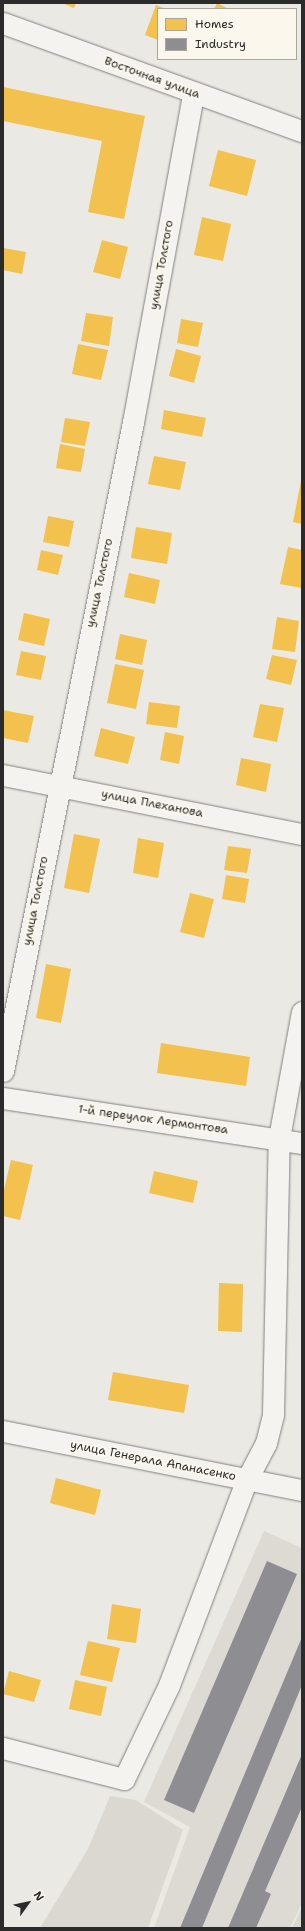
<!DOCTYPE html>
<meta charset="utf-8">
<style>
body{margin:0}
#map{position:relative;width:305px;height:1931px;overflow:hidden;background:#eae9e4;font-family:"Shantell Sans",sans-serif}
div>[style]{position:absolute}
.built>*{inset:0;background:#dcdad3}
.green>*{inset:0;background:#dbd8d1}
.homes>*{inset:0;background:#f2c14e}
.industry>*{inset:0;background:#8d8d92}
.roads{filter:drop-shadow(0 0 1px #81807e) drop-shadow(0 0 1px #81807e)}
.minor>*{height:21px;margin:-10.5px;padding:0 10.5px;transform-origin:10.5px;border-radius:10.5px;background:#f4f3ef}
span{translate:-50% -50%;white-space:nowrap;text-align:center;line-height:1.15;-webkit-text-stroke:4px #fbf7ec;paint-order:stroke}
.street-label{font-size:12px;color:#2b2b2b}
.frame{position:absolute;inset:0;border:4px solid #2b2b2b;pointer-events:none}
.legend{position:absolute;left:157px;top:8px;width:140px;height:52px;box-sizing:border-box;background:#fbf7ec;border:1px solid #a8a59f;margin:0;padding:5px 7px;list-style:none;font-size:12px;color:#2b2b2b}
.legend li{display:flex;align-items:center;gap:8px;height:20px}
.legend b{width:20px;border:1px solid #a8a59f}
.north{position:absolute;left:8px;top:1883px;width:40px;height:40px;-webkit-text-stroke:3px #fbf7ec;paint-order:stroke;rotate:57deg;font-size:11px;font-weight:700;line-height:16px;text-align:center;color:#2b2b2b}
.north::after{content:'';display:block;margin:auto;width:14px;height:18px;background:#2b2b2b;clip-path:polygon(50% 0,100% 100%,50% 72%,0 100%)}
</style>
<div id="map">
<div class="built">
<i style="clip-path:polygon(264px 1531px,302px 1548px,302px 1903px,290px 1928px,154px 1928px,190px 1827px,144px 1802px)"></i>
</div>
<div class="green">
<i style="clip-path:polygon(110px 1796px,136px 1800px,183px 1830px,148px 1928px,40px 1928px,88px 1849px)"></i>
<i style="clip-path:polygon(302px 1907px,302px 1928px,292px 1928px)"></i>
</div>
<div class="homes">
<i style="clip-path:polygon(62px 3px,76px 3px,74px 8px)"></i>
<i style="clip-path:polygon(217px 3px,229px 9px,214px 9px)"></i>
<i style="clip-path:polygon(156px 5px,166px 9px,158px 9px,158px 40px,145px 35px)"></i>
<i style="clip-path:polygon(3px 87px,145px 116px,124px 219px,88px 212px,102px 141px,3px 121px)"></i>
<i style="clip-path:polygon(218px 150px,256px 160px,247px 196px,209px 186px)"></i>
<i style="clip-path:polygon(202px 217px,231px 224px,223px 261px,194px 255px)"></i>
<i style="clip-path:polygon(102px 240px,128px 247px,120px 279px,93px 272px)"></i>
<i style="clip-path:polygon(3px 248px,26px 252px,22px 274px,3px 270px)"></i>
<i style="clip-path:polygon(86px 313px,113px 317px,109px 346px,81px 341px)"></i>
<i style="clip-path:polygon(181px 319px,203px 323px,198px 347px,177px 343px)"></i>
<i style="clip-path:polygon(78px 344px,108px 350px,101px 380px,72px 374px)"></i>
<i style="clip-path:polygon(176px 349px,201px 356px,194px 383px,169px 376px)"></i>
<i style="clip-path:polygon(164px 410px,206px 418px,202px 437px,161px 429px)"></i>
<i style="clip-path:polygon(65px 418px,90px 422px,85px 446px,61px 442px)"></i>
<i style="clip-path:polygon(60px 444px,85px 449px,81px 472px,56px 468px)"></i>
<i style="clip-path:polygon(154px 456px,186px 462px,180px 490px,148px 484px)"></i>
<i style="clip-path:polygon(301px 481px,302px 481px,302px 524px,293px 522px)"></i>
<i style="clip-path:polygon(48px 516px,74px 521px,69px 547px,43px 542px)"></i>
<i style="clip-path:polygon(136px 527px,172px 533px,167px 564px,131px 558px)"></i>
<i style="clip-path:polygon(288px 547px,302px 550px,302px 588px,280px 584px)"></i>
<i style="clip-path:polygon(41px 550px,63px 555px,58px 575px,37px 570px)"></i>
<i style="clip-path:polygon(129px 573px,160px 580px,155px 604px,124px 597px)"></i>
<i style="clip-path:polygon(24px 613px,50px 619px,44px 646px,18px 640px)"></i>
<i style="clip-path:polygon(277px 617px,299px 621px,295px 652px,272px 649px)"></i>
<i style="clip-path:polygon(120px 634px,147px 640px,142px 665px,115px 659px)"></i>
<i style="clip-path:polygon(21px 651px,46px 656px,41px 680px,16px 675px)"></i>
<i style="clip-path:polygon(272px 655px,297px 660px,291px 685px,266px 679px)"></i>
<i style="clip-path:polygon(115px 664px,144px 670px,136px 709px,107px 703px)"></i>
<i style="clip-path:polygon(149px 702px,180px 706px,177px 728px,146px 724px)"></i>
<i style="clip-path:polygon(260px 704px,284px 708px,277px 742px,253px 737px)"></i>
<i style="clip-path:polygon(3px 710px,34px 716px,28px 743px,3px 738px)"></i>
<i style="clip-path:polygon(101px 728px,135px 737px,128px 764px,94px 756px)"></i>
<i style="clip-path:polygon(165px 732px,184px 736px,179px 764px,160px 760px)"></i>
<i style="clip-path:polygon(241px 758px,271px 764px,266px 792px,236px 785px)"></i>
<i style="clip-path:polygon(74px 834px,100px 839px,89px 893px,64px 888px)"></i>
<i style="clip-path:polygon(138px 838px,164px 843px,158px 878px,133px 873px)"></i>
<i style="clip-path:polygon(228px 846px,251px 849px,247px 873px,224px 870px)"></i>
<i style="clip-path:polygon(226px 875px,249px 879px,245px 903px,222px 899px)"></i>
<i style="clip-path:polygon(190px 893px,214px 899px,204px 938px,180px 932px)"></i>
<i style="clip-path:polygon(46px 964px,71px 969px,61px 1023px,36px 1018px)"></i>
<i style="clip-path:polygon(161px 1043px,250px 1057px,246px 1086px,157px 1073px)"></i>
<i style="clip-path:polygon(11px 1160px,33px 1165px,20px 1220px,3px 1216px,3px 1194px)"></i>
<i style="clip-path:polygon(154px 1171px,198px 1181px,193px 1203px,149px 1193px)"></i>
<i style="clip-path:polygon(219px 1283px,243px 1284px,242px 1332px,218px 1331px)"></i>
<i style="clip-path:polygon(113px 1372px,189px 1385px,184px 1413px,108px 1400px)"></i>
<i style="clip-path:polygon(56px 1478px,101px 1490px,95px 1515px,50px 1503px)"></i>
<i style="clip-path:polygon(112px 1604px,141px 1609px,136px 1643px,107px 1639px)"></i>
<i style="clip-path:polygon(88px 1641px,120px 1648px,112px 1682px,80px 1675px)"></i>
<i style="clip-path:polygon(9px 1671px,41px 1680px,34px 1702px,3px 1694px)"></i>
<i style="clip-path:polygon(75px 1680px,107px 1687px,101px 1716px,69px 1709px)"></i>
</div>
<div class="industry">
<i style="clip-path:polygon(267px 1561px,297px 1574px,194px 1813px,164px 1800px)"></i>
<i style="clip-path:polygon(302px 1637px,302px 1685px,202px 1928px,180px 1928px)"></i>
<i style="clip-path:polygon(302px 1754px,302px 1807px,265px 1891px,271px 1894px,256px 1928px,228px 1928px)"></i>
</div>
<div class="roads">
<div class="minor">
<i style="left:3px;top:23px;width:318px;rotate:19.9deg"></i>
<i style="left:3px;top:775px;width:305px;rotate:11.2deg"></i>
<i style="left:3px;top:1071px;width:662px;rotate:-78.67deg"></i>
<i style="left:133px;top:422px;width:333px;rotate:-79.6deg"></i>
<i style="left:3px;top:1098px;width:302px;rotate:8.6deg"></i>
<i style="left:3px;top:1431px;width:305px;rotate:11.2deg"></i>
<i style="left:3px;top:1748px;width:125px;rotate:14.4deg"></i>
<i style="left:124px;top:1779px;width:104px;rotate:-64.4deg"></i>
<i style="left:169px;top:1685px;width:220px;rotate:-69.3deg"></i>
<i style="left:247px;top:1479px;width:41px;rotate:-62.2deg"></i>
<i style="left:266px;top:1443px;width:30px;rotate:-76deg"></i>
<i style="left:273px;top:1414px;width:276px;rotate:-88.8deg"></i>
<i style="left:279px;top:1138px;width:128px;rotate:-79.7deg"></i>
</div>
</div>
<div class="street-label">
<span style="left:152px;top:78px;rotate:20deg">Восточная улица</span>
<span style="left:162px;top:265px;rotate:-80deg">улица Толстого</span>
<span style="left:100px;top:583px;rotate:-78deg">улица Толстого</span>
<span style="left:152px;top:804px;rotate:11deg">улица Плеханова</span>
<span style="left:36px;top:901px;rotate:-79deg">улица Толстого</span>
<span style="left:153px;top:1120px;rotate:8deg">1-й переулок Лермонтова</span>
<span style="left:153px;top:1461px;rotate:11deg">улица Генерала Апанасенко</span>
</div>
<div class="frame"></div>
<ul class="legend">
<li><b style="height:11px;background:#f2c14e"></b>Homes</li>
<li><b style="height:11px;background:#8d8d92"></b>Industry</li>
</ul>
<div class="north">N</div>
</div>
